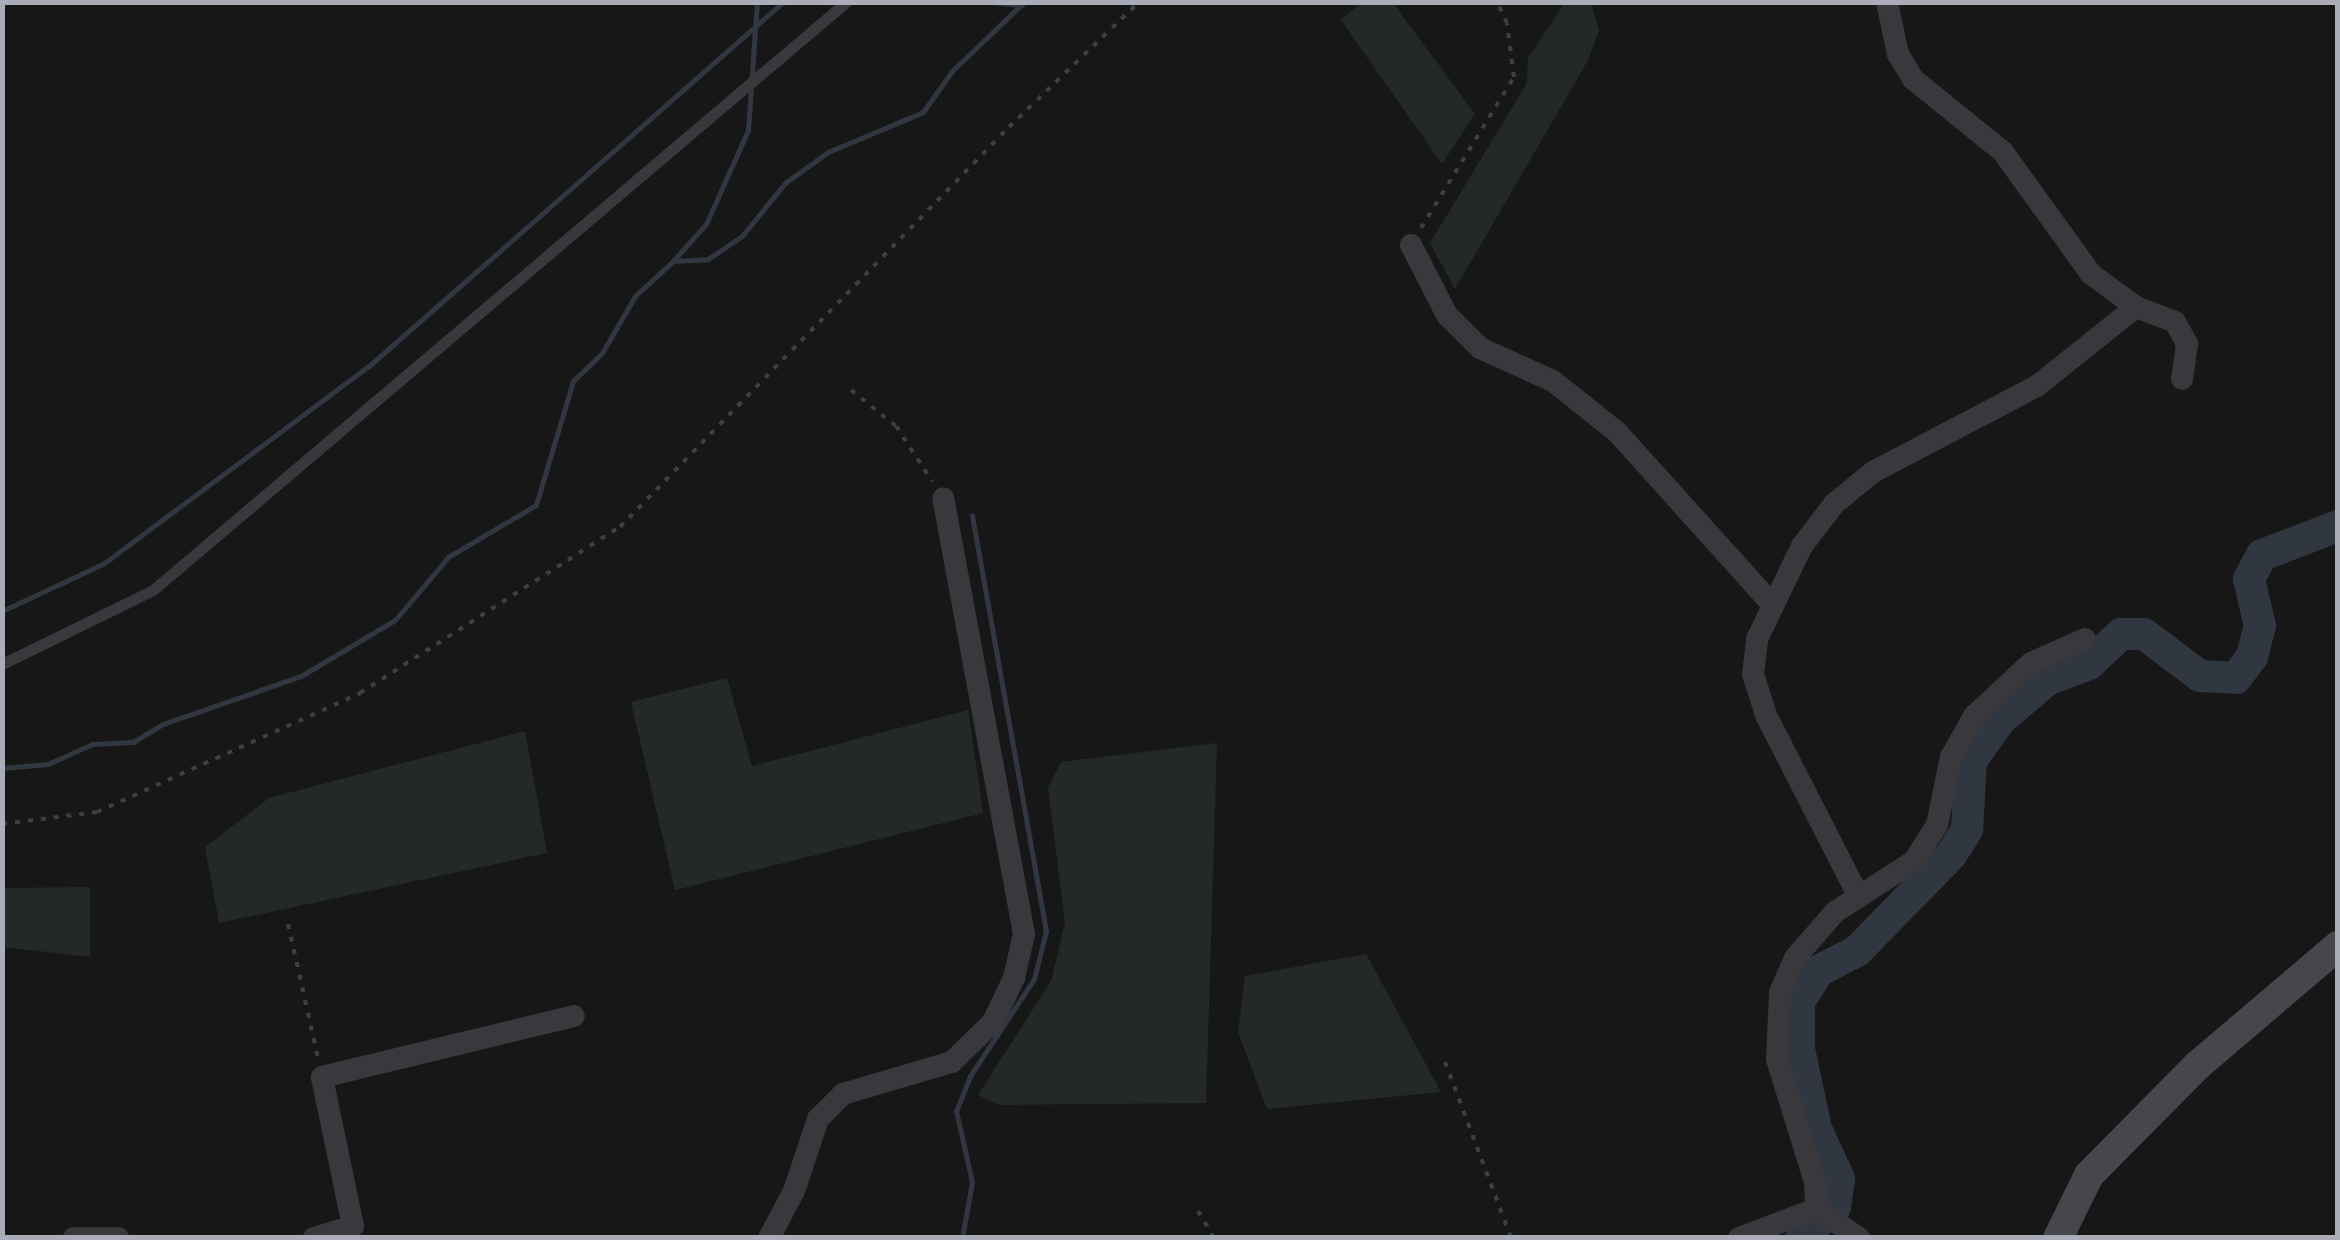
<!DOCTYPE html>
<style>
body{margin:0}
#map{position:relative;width:2340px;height:1240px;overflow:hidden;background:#171718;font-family:"Roboto Condensed",sans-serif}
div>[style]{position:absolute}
.green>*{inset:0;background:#232a25}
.stream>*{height:5px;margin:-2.5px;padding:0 2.5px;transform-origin:2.5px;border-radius:2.5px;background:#313740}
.river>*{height:32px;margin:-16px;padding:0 16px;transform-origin:16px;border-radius:16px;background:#313740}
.path>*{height:4px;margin-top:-2px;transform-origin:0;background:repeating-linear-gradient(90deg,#3e3f44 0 5px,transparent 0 13px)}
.service>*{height:11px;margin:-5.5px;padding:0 5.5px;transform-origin:5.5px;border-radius:5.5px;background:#38383d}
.minor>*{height:22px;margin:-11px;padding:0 11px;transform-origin:11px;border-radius:11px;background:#38383d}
.secondary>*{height:30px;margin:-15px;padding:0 15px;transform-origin:15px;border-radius:15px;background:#46474d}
span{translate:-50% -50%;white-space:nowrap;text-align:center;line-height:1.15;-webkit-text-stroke:9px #121213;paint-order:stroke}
.frame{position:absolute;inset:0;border:5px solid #aaacb7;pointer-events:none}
</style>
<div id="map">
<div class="green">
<i style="clip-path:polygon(1361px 3px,1393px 3px,1475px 114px,1442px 164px,1341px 20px)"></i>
<i style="clip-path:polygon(1565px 3px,1591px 3px,1599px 31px,1587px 62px,1455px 289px,1430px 243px,1527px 83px,1528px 58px)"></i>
<i style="clip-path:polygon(727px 678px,752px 766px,968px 710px,983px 813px,675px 890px,631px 702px)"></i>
<i style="clip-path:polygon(525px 731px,547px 853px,219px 923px,205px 847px,269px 798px)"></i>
<i style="clip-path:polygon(1217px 743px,1206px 1103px,999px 1105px,978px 1095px,1051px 981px,1065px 923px,1048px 788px,1061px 762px)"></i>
<i style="clip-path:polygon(90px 887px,90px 957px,3px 947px,3px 888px)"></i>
<i style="clip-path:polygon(1366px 954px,1441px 1092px,1267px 1109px,1238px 1032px,1245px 976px)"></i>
</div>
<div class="stream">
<i style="left:991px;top:2px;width:31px;rotate:6deg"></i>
<i style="left:673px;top:261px;width:50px;rotate:-48.3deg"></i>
<i style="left:706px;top:224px;width:103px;rotate:-65.9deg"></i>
<i style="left:748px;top:130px;width:128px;rotate:-86deg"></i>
<i style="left:2px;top:611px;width:111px;rotate:-25deg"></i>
<i style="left:103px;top:564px;width:332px;rotate:-36.7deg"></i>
<i style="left:369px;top:366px;width:551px;rotate:-41.32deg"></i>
<i style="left:2px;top:768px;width:46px;rotate:-5deg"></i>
<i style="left:48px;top:764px;width:48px;rotate:-24.4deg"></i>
<i style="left:92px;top:744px;width:41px;rotate:-2.8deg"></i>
<i style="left:133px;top:742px;width:35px;rotate:-31deg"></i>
<i style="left:163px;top:724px;width:146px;rotate:-19.2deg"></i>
<i style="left:301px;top:676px;width:109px;rotate:-30.8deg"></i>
<i style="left:395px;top:620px;width:82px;rotate:-49.9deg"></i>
<i style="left:448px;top:557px;width:102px;rotate:-30.6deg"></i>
<i style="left:536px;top:505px;width:129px;rotate:-73.4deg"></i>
<i style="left:573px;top:381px;width:40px;rotate:-44deg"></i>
<i style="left:602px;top:353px;width:66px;rotate:-59.9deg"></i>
<i style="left:635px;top:296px;width:52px;rotate:-42.6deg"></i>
<i style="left:673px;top:261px;width:35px;rotate:-3deg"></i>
<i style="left:708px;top:259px;width:41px;rotate:-34.1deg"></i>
<i style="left:742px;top:236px;width:68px;rotate:-50.9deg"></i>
<i style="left:785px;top:183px;width:53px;rotate:-35.8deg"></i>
<i style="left:828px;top:152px;width:103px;rotate:-22.8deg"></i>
<i style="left:923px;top:112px;width:50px;rotate:-54.7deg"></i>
<i style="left:952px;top:71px;width:100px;rotate:-43.8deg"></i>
<i style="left:962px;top:1238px;width:57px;rotate:-79.9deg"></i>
<i style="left:972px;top:1182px;width:73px;rotate:-102.7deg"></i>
<i style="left:956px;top:1111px;width:38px;rotate:-68deg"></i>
<i style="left:970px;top:1076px;width:116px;rotate:-56.6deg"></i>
<i style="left:1034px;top:979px;width:49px;rotate:-76deg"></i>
<i style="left:1046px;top:931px;width:422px;rotate:-100.1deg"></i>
</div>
<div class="river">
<i style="left:1801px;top:1238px;width:46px;rotate:-42.4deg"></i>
<i style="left:1835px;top:1207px;width:28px;rotate:-82deg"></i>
<i style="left:1839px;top:1179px;width:55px;rotate:-114.7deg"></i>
<i style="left:1816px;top:1129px;width:82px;rotate:-102deg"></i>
<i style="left:1799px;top:1049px;width:47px;rotate:-90deg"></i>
<i style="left:1799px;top:1002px;width:36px;rotate:-58deg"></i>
<i style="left:1818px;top:971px;width:44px;rotate:-27.1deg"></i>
<i style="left:1857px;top:951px;width:134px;rotate:-45.6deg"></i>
<i style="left:1951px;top:855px;width:31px;rotate:-58deg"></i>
<i style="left:1967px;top:829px;width:68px;rotate:-86.6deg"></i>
<i style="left:1971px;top:761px;width:50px;rotate:-54.7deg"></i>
<i style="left:2000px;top:720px;width:62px;rotate:-40.4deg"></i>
<i style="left:2047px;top:680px;width:45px;rotate:-20.9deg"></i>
<i style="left:2089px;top:664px;width:44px;rotate:-43.2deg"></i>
<i style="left:2121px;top:634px;width:23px"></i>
<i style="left:2144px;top:634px;width:70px;rotate:36.9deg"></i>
<i style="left:2200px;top:676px;width:36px;rotate:3deg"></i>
<i style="left:2236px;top:678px;width:26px;rotate:-53deg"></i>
<i style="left:2252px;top:657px;width:32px;rotate:-76deg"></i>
<i style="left:2260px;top:626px;width:48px;rotate:-103.2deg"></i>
<i style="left:2249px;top:579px;width:27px;rotate:-62deg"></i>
<i style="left:2262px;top:555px;width:81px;rotate:-20.9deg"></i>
</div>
<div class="path">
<i style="left:1421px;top:228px;width:177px;rotate:-58.4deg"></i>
<i style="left:1514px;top:77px;width:54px;rotate:-97.4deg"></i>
<i style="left:1507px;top:23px;width:23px;rotate:-115deg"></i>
<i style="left:851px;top:390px;width:58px;rotate:38.7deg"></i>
<i style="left:896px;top:426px;width:66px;rotate:56.8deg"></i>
<i style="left:2px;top:824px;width:96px;rotate:-7.2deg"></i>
<i style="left:97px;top:812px;width:289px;rotate:-24.3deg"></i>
<i style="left:360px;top:693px;width:308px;rotate:-32.6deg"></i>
<i style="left:620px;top:527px;width:558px;rotate:-45.8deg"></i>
<i style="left:1009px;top:127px;width:180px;rotate:-43.9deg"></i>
<i style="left:288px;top:924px;width:137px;rotate:77.4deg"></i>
<i style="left:1445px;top:1062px;width:188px;rotate:69.4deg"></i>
<i style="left:1198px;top:1211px;width:31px;rotate:59deg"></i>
</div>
<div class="service">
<i style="left:2px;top:664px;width:168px;rotate:-26.1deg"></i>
<i style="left:153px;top:590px;width:909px;rotate:-40.31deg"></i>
</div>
<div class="minor">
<i style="left:1887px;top:2px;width:53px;rotate:78.1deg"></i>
<i style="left:1898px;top:54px;width:29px;rotate:59deg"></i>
<i style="left:1913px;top:79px;width:116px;rotate:39deg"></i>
<i style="left:2003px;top:152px;width:150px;rotate:54.2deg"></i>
<i style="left:2091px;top:274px;width:56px;rotate:36.3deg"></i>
<i style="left:2136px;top:307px;width:42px;rotate:21deg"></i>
<i style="left:2175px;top:322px;width:25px;rotate:61deg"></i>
<i style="left:2187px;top:344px;width:35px;rotate:98deg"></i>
<i style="left:1411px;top:245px;width:79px;rotate:62.8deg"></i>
<i style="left:1447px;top:315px;width:47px;rotate:45deg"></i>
<i style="left:1480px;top:348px;width:80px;rotate:24.3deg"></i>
<i style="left:1553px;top:381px;width:82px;rotate:38.6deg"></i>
<i style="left:1617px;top:432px;width:233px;rotate:48deg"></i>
<i style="left:1859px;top:897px;width:204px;rotate:-117.1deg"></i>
<i style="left:1766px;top:715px;width:43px;rotate:-107.6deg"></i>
<i style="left:1753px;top:674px;width:35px;rotate:-83deg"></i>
<i style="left:1757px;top:639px;width:103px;rotate:-64.2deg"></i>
<i style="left:1802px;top:546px;width:53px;rotate:-52.7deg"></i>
<i style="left:1834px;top:504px;width:50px;rotate:-39.4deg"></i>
<i style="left:1873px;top:472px;width:185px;rotate:-27.7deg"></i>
<i style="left:2037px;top:386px;width:127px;rotate:-38.6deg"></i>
<i style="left:1816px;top:1209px;width:52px;rotate:34deg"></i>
<i style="left:74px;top:1238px;width:44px"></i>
<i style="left:314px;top:1238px;width:41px;rotate:-17.1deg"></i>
<i style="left:353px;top:1226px;width:152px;rotate:-101.8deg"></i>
<i style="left:322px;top:1077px;width:259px;rotate:-13.6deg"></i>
<i style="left:769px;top:1238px;width:53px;rotate:-62deg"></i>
<i style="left:794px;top:1191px;width:76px;rotate:-71.6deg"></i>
<i style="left:818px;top:1119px;width:35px;rotate:-45deg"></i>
<i style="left:843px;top:1094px;width:114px;rotate:-16.4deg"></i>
<i style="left:952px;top:1062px;width:57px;rotate:-44.3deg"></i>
<i style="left:993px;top:1022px;width:49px;rotate:-64.5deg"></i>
<i style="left:1014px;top:978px;width:45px;rotate:-77.2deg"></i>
<i style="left:1024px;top:934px;width:443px;rotate:-100.5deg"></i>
<i style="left:1739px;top:1238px;width:82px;rotate:-20.6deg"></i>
<i style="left:1816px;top:1209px;width:27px;rotate:-92deg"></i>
<i style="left:1815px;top:1182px;width:129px;rotate:-107.2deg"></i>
<i style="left:1777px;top:1059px;width:67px;rotate:-87.4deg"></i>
<i style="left:1780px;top:992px;width:37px;rotate:-66deg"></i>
<i style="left:1795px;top:958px;width:61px;rotate:-49deg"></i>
<i style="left:1835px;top:912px;width:94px;rotate:-32.8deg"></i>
<i style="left:1914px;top:861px;width:43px;rotate:-57.4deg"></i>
<i style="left:1937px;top:825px;width:69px;rotate:-78.4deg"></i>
<i style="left:1951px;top:757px;width:47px;rotate:-60.7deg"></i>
<i style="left:1974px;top:716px;width:78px;rotate:-42.9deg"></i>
<i style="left:2031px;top:663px;width:59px;rotate:-24deg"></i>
</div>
<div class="secondary">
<i style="left:2058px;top:1238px;width:70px;rotate:-63.8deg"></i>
<i style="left:2089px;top:1175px;width:155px;rotate:-45.3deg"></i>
<i style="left:2198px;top:1065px;width:184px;rotate:-40.4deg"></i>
</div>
<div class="frame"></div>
</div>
